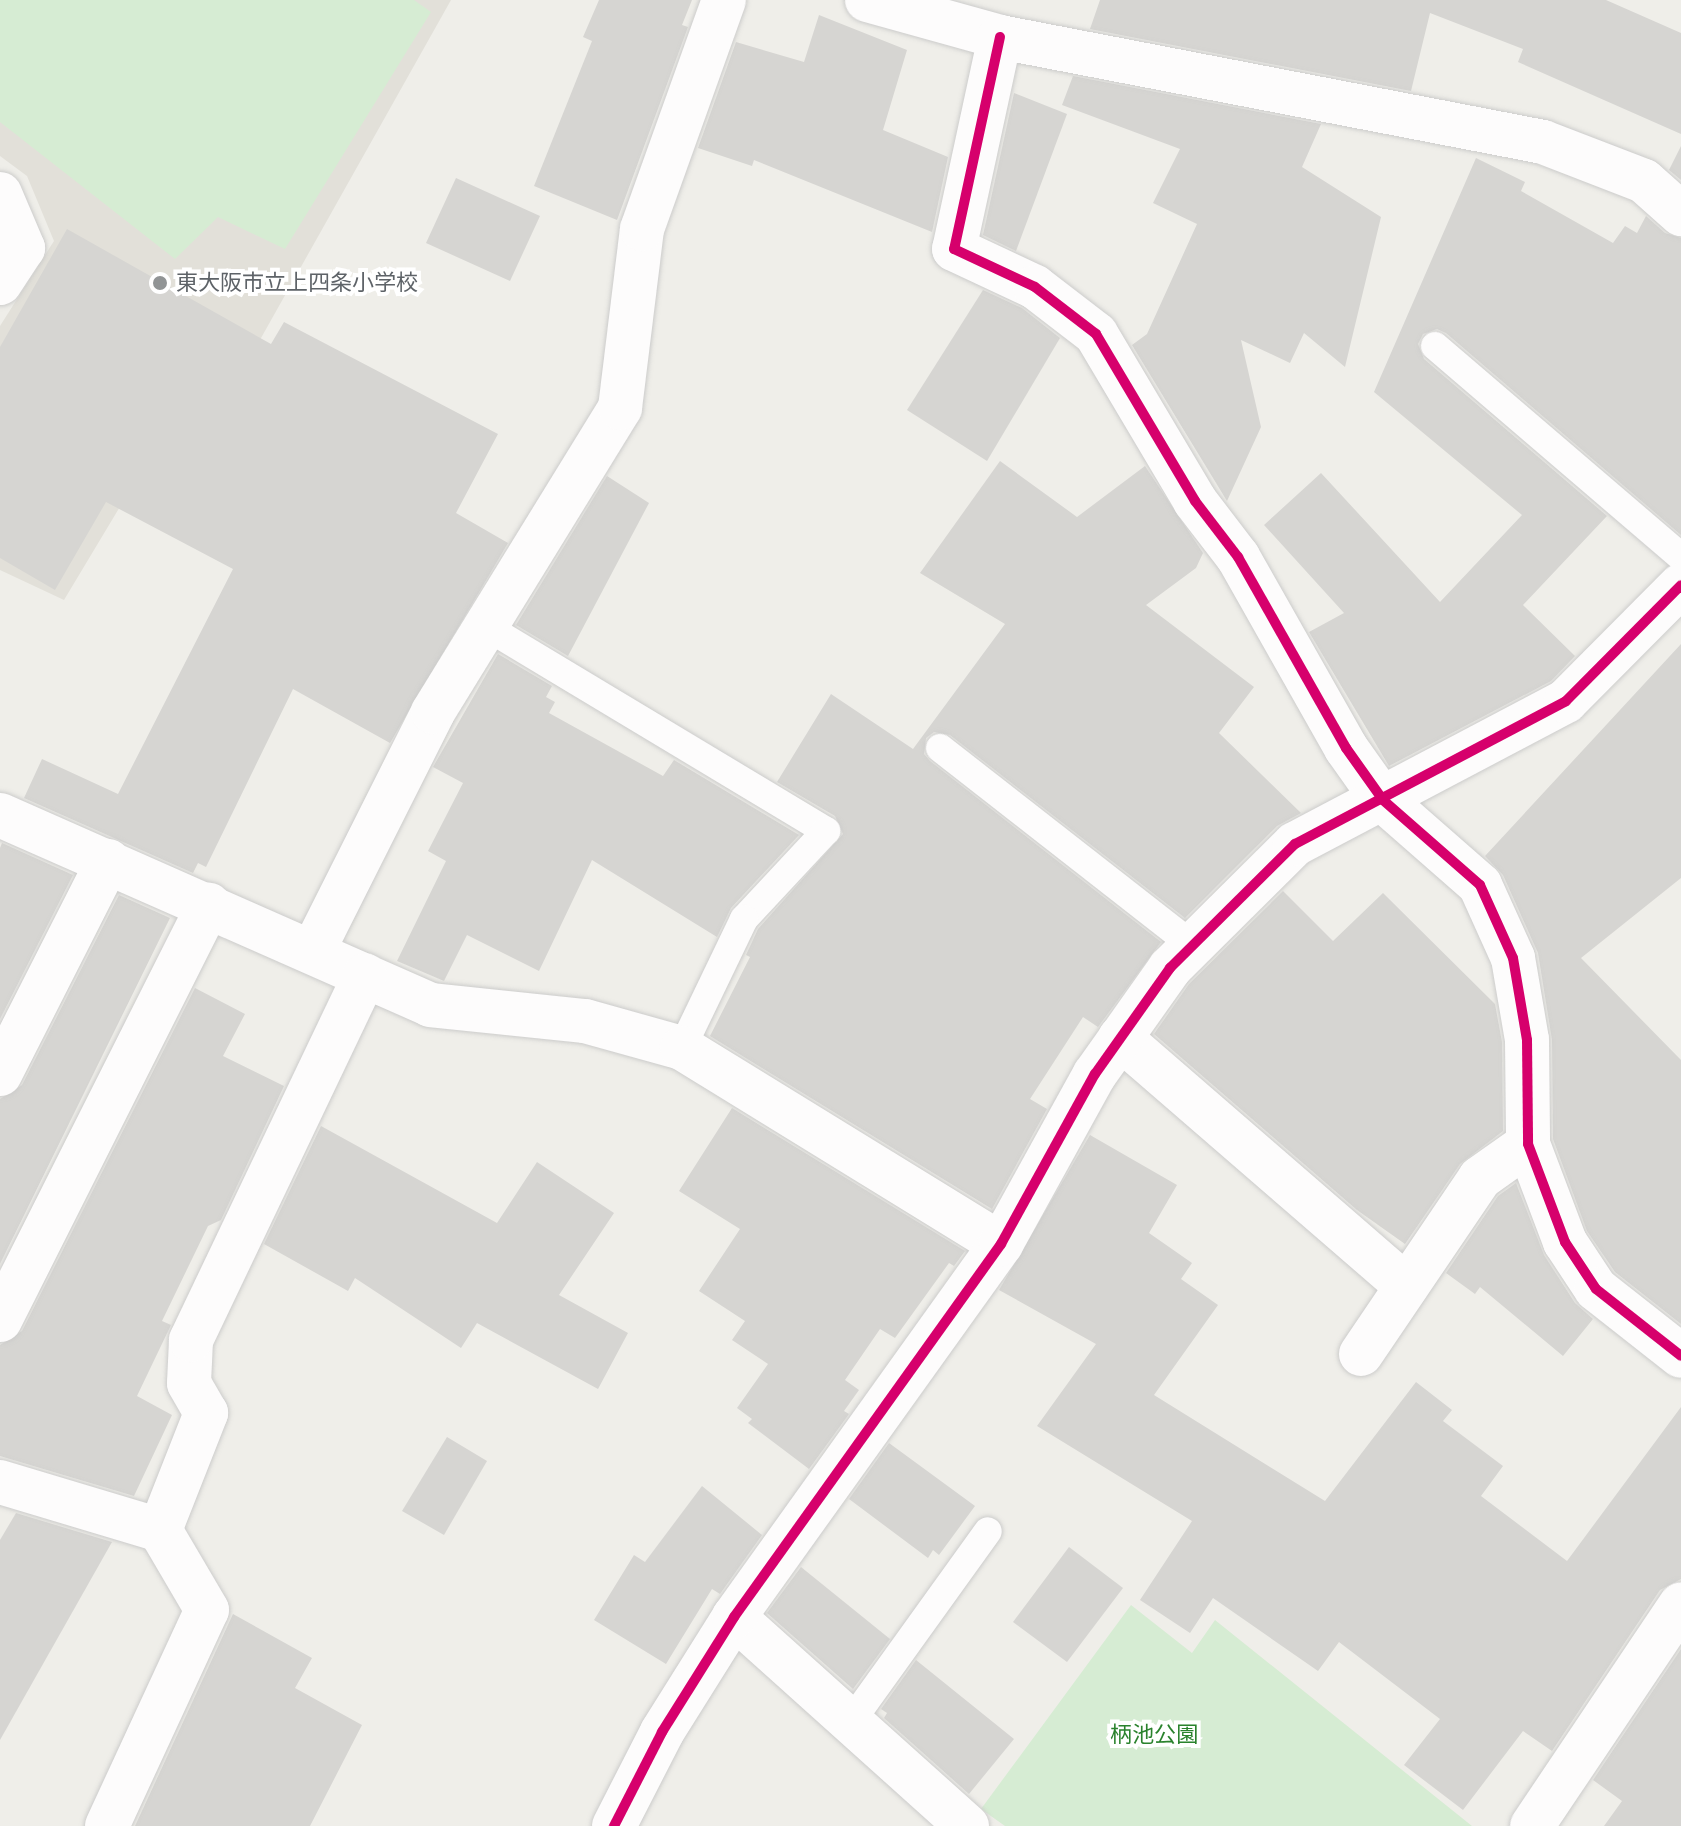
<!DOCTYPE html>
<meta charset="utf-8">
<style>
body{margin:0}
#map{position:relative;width:1681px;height:1826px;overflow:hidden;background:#efeee9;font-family:Cabin,"Noto Sans JP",sans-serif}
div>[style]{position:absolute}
.education>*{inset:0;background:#e2e0d9}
.green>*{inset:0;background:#d6ecd3}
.building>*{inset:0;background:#d6d5d2}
.roads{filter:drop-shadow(0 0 2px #cccccb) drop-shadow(0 0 2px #cccccb)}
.lane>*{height:28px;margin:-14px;padding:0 14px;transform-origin:14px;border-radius:14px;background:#fdfcfc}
.street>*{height:44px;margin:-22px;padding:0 22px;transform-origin:22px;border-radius:22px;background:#fdfcfc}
.cycleway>*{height:10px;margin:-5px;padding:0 5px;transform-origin:5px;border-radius:5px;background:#d6006c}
.dots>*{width:22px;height:22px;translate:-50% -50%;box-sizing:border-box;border:4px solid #fff;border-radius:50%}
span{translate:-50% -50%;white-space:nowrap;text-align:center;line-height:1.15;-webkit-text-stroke:8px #fff;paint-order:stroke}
.poi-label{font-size:22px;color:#5e6368}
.left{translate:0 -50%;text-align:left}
.park-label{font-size:22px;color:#2a822d}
</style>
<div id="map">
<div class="education">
<i style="clip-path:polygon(0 0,451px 0,234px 386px,205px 365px,64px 600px,0 570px,0 326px,54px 241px,27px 176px,0 156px)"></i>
</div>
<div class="green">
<i style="clip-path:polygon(0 0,414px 0,431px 12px,285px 249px,218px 217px,175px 259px,0 122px)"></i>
<i style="clip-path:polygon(1131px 1605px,1192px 1653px,1215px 1620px,1472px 1826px,1005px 1826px,981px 1809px)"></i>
</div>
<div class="building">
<i style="clip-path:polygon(599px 0,692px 0,682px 25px,688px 27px,617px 220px,534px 186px,592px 41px,583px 37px)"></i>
<i style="clip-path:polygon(1100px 0,1606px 0,1681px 33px,1681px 134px,1518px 62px,1523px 49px,1430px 13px,1411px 91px,1090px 29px)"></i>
<i style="clip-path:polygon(819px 15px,907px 50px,883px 130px,948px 157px,932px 232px,754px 160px,752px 166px,698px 148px,736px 42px,804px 62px)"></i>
<i style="clip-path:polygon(1073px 76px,1321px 124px,1302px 167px,1381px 217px,1345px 367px,1304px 333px,1290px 363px,1241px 340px,1261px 427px,1227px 501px,1132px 345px,1147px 334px,1197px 224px,1153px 203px,1180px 149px,1062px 105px)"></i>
<i style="clip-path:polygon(1014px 93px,1067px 114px,1016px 251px,983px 235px)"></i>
<i style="clip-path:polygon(1681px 146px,1681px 180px,1669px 170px)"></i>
<i style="clip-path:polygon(1476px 158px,1525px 182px,1521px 191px,1613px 243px,1625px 226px,1637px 233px,1646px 216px,1665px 233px,1681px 238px,1681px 535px,1446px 333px,1437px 329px,1423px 334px,1418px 344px,1424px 359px,1607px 516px,1523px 605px,1575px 656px,1551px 681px,1389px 766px,1309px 632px,1344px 613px,1264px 525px,1321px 473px,1440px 602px,1522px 515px,1374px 392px)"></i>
<i style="clip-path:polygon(456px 178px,540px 216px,510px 281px,426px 243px)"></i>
<i style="clip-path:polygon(67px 229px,271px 344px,284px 322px,498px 434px,456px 513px,508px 543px,390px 743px,293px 689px,206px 867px,198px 863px,193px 873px,24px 798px,42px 759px,118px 794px,233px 569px,106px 502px,55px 590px,0 558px,0 347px)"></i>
<i style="clip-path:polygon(983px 290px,1022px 308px,1060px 338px,987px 461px,907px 410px)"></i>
<i style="clip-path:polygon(1000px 461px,1077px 517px,1145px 466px,1203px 553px,1196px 568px,1146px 605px,1254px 687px,1219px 733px,1301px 813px,1277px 826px,1185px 918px,950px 735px,934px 732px,926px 738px,924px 754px,930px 761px,1161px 942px,1098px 1027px,1083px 1017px,1030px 1099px,1047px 1109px,992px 1209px,710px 1036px,750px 957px,746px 955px,758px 929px,843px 834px,835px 816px,777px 782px,831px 694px,913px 749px,1005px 624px,920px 573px)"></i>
<i style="clip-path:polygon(607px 476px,649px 503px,568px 656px,516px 625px)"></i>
<i style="clip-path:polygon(1681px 644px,1681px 878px,1581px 958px,1681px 1060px,1681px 1324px,1615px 1272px,1587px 1231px,1553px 1139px,1552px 1040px,1538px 953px,1503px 875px,1485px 856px)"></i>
<i style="clip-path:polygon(498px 654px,552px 686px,546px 697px,555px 702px,549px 713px,663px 776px,674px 760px,799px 835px,731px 908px,717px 937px,592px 860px,539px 971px,467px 935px,444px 981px,397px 961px,446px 861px,428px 851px,463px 783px,433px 767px)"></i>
<i style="clip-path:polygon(2px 843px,73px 875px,0 1019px,0 848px)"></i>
<i style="clip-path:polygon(1283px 891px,1333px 941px,1383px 893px,1495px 1004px,1502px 1042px,1503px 1131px,1460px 1164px,1405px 1244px,1357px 1210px,1154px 1034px,1189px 984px)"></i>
<i style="clip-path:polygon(119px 895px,170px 918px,0 1264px,0 1099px,22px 1085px)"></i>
<i style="clip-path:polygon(195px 988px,245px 1014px,223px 1056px,284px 1086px,221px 1220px,208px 1226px,162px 1321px,171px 1325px,137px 1396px,172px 1415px,134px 1496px,0 1456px,0 1345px,22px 1331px)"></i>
<i style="clip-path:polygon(732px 1108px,965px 1251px,954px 1266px,949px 1263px,895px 1338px,880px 1329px,845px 1380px,859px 1390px,844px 1411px,849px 1414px,809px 1469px,748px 1423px,752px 1419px,737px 1408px,768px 1364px,732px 1340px,745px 1321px,699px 1291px,740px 1229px,679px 1191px)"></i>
<i style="clip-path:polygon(321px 1126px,497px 1223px,537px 1162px,614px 1213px,559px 1295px,628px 1333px,598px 1389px,477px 1323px,461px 1348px,355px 1278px,348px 1291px,264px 1244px)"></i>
<i style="clip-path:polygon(1090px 1135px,1177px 1185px,1149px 1233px,1192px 1263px,1181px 1279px,1218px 1305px,1154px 1395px,1325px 1501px,1416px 1382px,1452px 1410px,1443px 1421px,1503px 1466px,1481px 1496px,1567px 1561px,1681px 1407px,1681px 1579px,1660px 1590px,1552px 1751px,1523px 1731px,1463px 1810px,1404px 1765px,1440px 1719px,1339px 1642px,1318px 1671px,1213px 1598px,1190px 1633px,1140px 1600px,1192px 1521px,1037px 1426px,1096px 1344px,999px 1290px)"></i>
<i style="clip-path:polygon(1516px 1183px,1544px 1255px,1575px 1303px,1593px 1319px,1563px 1356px,1480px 1287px,1475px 1294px,1446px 1273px,1498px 1196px)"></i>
<i style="clip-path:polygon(447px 1437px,487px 1461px,444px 1535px,402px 1511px)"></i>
<i style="clip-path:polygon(889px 1443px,975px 1506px,939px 1555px,933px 1550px,928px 1558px,849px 1499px)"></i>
<i style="clip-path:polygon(702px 1486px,762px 1535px,720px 1594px,712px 1589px,666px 1664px,594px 1620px,634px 1555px,645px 1562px)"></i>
<i style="clip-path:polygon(16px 1513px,112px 1542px,0 1740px,0 1540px)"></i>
<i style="clip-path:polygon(1069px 1547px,1123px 1588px,1067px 1662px,1013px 1622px)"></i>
<i style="clip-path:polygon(801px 1567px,890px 1639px,853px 1689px,767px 1613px)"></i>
<i style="clip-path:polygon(233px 1614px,312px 1658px,295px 1688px,362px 1725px,310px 1826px,135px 1826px)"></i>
<i style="clip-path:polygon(1681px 1649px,1681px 1826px,1604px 1826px,1622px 1801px,1593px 1780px)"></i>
<i style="clip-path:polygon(916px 1660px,1014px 1739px,969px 1794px,884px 1718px,887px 1713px,881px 1709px)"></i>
</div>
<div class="roads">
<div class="lane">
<i style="left:1435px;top:346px;width:324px;rotate:40.6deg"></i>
<i style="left:485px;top:626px;width:398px;rotate:31deg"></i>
<i style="left:826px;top:831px;width:120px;rotate:133deg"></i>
<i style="left:744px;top:919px;width:143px;rotate:115.7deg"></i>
<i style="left:940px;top:748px;width:320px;rotate:38deg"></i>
<i style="left:850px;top:1723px;width:236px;rotate:-54.3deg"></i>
</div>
<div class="street">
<i style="left:867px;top:0;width:138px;rotate:15.5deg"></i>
<i style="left:1000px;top:37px;width:553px;rotate:10.94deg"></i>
<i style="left:1543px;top:142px;width:108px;rotate:21.1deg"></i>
<i style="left:1644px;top:181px;width:50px;rotate:41.7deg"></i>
<i style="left:1000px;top:37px;width:217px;rotate:102.2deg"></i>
<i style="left:954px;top:249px;width:89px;rotate:25.1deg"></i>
<i style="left:1035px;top:287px;width:77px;rotate:37.6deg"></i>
<i style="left:1096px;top:334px;width:194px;rotate:59.3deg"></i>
<i style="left:1195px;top:501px;width:71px;rotate:52.5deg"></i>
<i style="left:1238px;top:557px;width:219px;rotate:60.5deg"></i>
<i style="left:1346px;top:748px;width:64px;rotate:54.6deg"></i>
<i style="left:1383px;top:800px;width:129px;rotate:41.2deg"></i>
<i style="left:1480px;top:885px;width:80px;rotate:65.7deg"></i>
<i style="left:1513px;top:958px;width:83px;rotate:80.3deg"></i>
<i style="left:1527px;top:1040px;width:104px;rotate:89.4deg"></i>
<i style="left:1528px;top:1144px;width:105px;rotate:69.3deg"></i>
<i style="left:1565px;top:1242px;width:56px;rotate:56.6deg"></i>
<i style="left:1596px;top:1289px;width:108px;rotate:38.2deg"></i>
<i style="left:0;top:194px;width:59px;rotate:66.9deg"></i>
<i style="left:23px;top:248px;width:42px;rotate:123.3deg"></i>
<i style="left:0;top:815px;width:470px;rotate:23.8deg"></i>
<i style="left:430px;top:1005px;width:156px;rotate:5.9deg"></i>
<i style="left:585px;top:1021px;width:101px;rotate:15.6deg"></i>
<i style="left:682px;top:1048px;width:374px;rotate:31.6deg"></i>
<i style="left:313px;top:951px;width:267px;rotate:-63.3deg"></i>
<i style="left:433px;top:712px;width:357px;rotate:-58.4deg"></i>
<i style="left:620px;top:408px;width:180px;rotate:-83deg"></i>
<i style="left:642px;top:229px;width:243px;rotate:-70.3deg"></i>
<i style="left:1120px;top:1038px;width:379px;rotate:40.9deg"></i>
<i style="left:0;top:1074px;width:239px;rotate:-63.1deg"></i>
<i style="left:0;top:1320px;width:465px;rotate:-63.3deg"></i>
<i style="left:1361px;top:1354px;width:212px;rotate:-55.9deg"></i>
<i style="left:1480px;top:1178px;width:59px;rotate:-35.3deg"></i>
<i style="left:0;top:1482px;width:167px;rotate:16.7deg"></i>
<i style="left:160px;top:1530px;width:126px;rotate:-68.5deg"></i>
<i style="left:206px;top:1413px;width:34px;rotate:-120deg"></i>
<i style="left:189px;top:1383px;width:43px;rotate:-87.3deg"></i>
<i style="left:191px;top:1340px;width:404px;rotate:-64.5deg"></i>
<i style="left:734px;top:1617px;width:313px;rotate:41.9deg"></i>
<i style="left:107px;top:1826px;width:238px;rotate:-65.2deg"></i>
<i style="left:207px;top:1610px;width:93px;rotate:-120.4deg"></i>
<i style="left:614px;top:1826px;width:106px;rotate:-62.9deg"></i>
<i style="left:662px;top:1732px;width:136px;rotate:-57.9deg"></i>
<i style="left:734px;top:1617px;width:459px;rotate:-54.4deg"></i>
<i style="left:1001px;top:1244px;width:194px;rotate:-61.1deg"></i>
<i style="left:1095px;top:1074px;width:130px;rotate:-54.7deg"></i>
<i style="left:1170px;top:968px;width:176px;rotate:-44.8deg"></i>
<i style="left:1295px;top:844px;width:306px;rotate:-27.8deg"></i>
<i style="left:1566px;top:701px;width:163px;rotate:-45.2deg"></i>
<i style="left:1532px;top:1826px;width:267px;rotate:-56.1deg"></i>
</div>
</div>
<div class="cycleway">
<i style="left:1000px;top:37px;width:217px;rotate:102.2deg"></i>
<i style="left:954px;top:249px;width:89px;rotate:25.1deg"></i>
<i style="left:1035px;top:287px;width:77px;rotate:37.6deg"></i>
<i style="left:1096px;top:334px;width:194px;rotate:59.3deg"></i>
<i style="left:1195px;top:501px;width:71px;rotate:52.5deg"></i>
<i style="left:1238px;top:557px;width:219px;rotate:60.5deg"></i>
<i style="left:1346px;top:748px;width:64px;rotate:54.6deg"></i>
<i style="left:1383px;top:800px;width:129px;rotate:41.2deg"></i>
<i style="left:1480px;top:885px;width:80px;rotate:65.7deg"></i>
<i style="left:1513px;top:958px;width:83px;rotate:80.3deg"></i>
<i style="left:1527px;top:1040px;width:104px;rotate:89.4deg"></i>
<i style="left:1528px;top:1144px;width:105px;rotate:69.3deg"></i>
<i style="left:1565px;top:1242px;width:56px;rotate:56.6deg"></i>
<i style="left:1596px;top:1289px;width:108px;rotate:38.2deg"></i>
<i style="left:614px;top:1826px;width:106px;rotate:-62.9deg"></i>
<i style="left:662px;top:1732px;width:136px;rotate:-57.9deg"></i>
<i style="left:734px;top:1617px;width:459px;rotate:-54.4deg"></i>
<i style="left:1001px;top:1244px;width:194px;rotate:-61.1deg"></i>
<i style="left:1095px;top:1074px;width:130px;rotate:-54.7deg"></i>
<i style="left:1170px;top:968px;width:176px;rotate:-44.8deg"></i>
<i style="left:1295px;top:844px;width:306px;rotate:-27.8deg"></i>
<i style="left:1566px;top:701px;width:163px;rotate:-45.2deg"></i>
</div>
<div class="dots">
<i style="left:160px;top:283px;background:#919495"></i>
</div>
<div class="poi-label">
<span class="left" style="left:176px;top:283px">東大阪市立上四条小学校</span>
</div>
<div class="park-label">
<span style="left:1154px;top:1735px">柄池公園</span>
</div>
</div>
